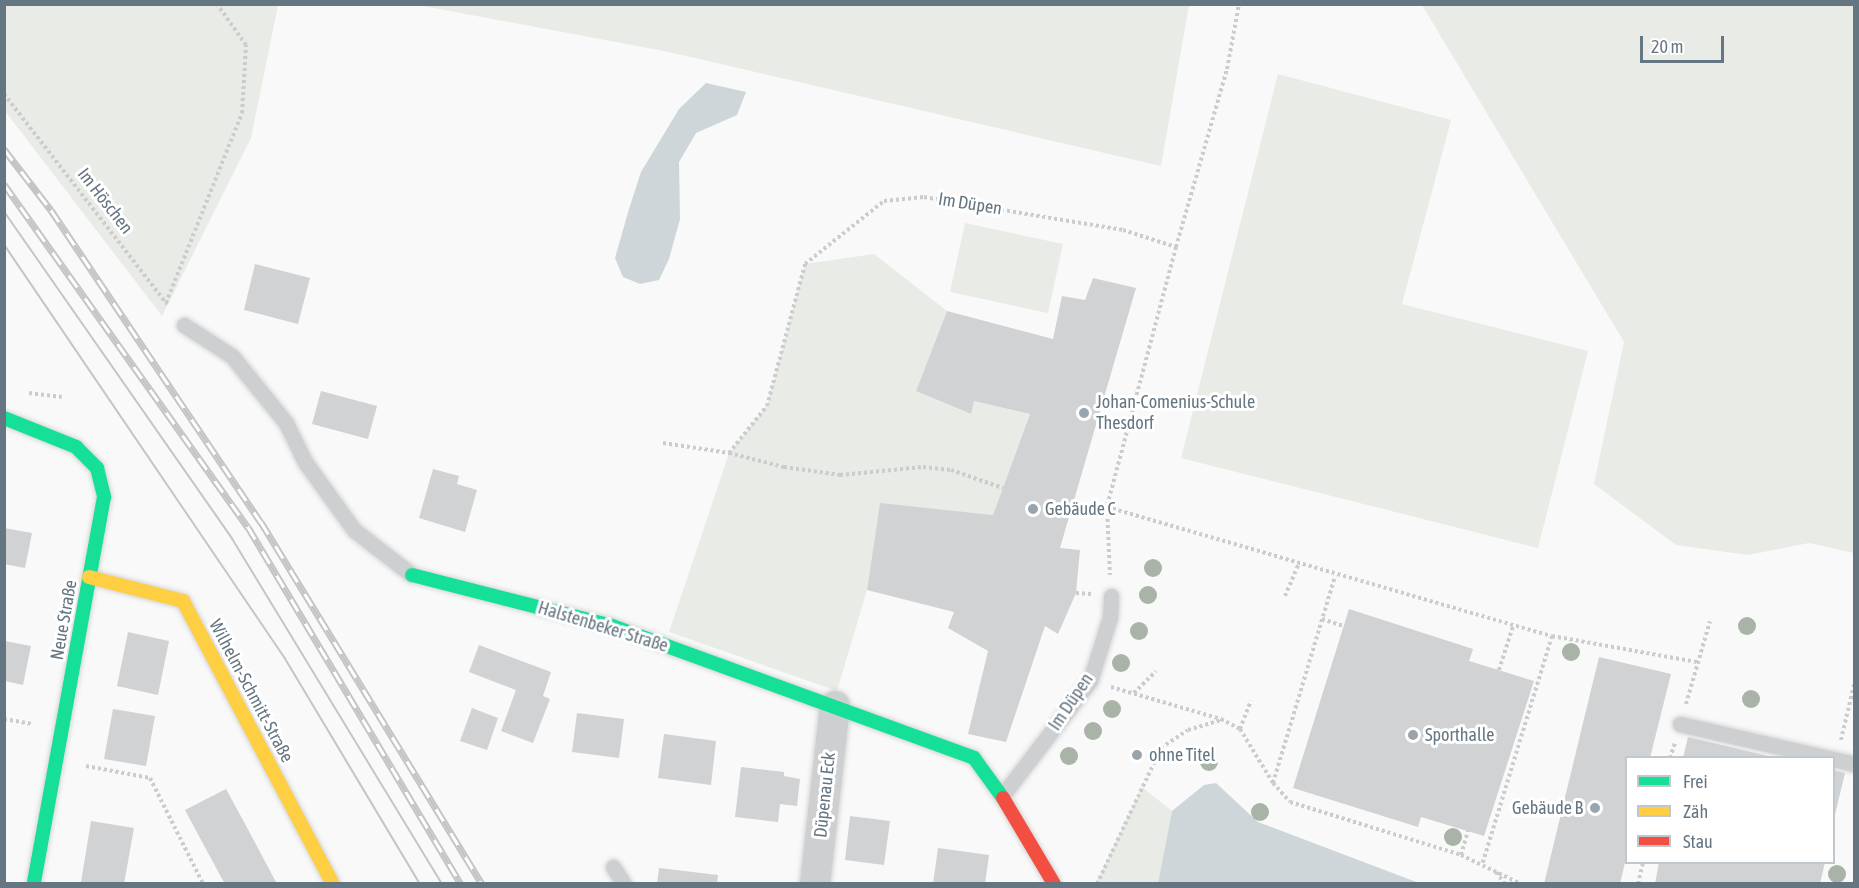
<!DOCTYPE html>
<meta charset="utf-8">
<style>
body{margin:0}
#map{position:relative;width:1859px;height:888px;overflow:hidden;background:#f9f9f9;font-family:"Asap Condensed",sans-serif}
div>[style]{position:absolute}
.green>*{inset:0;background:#e8ebe6}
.water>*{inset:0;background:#ced6d9}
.building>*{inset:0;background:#d0d2d3}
.path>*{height:4px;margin-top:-2px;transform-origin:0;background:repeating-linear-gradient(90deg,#cbcccd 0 3px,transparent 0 6px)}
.roads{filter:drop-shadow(0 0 2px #d5d6d7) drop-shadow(0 0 2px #d5d6d7)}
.lane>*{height:15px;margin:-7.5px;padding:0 7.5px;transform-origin:7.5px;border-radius:7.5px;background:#cecfd0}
.street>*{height:30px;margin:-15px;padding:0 15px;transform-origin:15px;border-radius:15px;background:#cecfd0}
.fast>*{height:14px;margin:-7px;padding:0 7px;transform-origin:7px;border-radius:7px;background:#16e098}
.slow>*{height:14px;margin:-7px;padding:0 7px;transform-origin:7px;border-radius:7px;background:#ffcf43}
.jam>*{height:14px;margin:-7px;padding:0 7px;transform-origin:7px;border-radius:7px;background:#f24e42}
.tram>*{height:1.5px;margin:-0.75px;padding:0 0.75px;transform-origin:0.75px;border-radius:0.75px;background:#c3c5c6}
.rail>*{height:7px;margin-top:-3.5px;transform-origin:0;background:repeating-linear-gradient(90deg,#fff 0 14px,#c3c5c6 0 28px);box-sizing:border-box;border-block:2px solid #c3c5c6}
.trees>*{width:18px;height:18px;margin:-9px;border-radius:50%;background:#a9b3a7}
.dots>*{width:16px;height:16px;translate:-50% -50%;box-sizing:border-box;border:3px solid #fff;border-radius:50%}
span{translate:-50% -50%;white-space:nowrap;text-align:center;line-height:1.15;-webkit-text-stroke:6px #fff;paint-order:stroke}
.street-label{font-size:18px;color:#657683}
.poi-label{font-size:18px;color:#657683}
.left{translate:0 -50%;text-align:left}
.right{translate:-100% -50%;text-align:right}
.frame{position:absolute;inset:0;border:6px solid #657683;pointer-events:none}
.legend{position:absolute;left:1625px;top:756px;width:210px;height:108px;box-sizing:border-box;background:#fff;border:2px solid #c1c8cd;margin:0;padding:8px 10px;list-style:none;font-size:18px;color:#657683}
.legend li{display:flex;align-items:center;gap:12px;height:30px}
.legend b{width:30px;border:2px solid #c1c8cd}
.scale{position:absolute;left:1640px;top:36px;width:84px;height:27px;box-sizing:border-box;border:3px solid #657683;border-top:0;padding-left:8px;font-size:18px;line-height:21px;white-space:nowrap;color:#657683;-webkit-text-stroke:4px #fff;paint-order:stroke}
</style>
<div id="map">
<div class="green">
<i style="clip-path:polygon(5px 4px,278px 5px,251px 138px,162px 316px,5px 111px)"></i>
<i style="clip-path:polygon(418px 5px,1189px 4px,1189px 5px,1161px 166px,669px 52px)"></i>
<i style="clip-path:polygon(1422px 5px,1854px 5px,1854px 553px,1809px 543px,1748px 555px,1676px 545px,1594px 484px,1624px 342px)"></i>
<i style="clip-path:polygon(1278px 74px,1451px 120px,1402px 304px,1588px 351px,1538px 548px,1181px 458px)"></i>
<i style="clip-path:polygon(965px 223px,1063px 244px,1048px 313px,950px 292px)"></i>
<i style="clip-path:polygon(874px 254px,947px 311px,916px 391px,970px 414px,974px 401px,1030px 414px,993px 515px,880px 504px,867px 590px,837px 691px,669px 632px,729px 453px,767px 405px,805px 264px)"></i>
<i style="clip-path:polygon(1142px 787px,1172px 811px,1158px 883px,1096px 883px)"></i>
</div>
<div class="water">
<i style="clip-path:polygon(706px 83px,746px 92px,737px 115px,696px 133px,679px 162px,680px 219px,669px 259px,659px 280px,640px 284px,623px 277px,615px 258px,629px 209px,641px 172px,679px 109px)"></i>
<i style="clip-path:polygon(1216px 783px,1258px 822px,1419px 883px,1158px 883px,1172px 811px,1204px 785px)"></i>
</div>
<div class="building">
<i style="clip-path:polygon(255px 264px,310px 278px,298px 324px,244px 310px)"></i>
<i style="clip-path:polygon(1093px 278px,1136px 288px,1060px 548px,1080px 550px,1076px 593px,1058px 634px,1045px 626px,1006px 742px,968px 734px,988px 651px,948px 628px,954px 612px,867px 590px,880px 503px,993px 515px,1030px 414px,974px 401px,971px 414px,916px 391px,947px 311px,1053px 339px,1062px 296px,1085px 300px)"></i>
<i style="clip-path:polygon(321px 391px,377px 406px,368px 439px,312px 424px)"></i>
<i style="clip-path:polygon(433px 469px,459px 476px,457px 484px,477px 490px,465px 532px,419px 518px)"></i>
<i style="clip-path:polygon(4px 528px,32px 533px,25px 568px,4px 564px)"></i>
<i style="clip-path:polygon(1349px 609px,1473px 649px,1469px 661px,1534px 681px,1484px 836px,1421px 817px,1418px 827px,1293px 788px)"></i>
<i style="clip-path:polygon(128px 632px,169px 641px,158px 695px,117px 686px)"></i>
<i style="clip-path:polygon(5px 641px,31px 646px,23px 685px,5px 681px)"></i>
<i style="clip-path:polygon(479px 645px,551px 672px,543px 696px,550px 699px,533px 743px,501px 731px,516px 690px,469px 672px)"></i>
<i style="clip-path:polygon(1599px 657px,1671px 674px,1650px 758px,1626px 758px,1626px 858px,1620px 884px,1544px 884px)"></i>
<i style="clip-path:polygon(472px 708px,498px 718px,487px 750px,460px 741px)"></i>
<i style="clip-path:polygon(113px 709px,155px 716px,146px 766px,104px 759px)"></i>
<i style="clip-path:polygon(577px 713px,624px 719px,619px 758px,572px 752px)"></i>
<i style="clip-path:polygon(664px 734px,716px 741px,711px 785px,658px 778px)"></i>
<i style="clip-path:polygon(1688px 737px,1773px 757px,1773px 758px,1683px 758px)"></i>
<i style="clip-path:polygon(741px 767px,784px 772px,784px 776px,800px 779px,797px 806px,780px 804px,778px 822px,735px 817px)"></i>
<i style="clip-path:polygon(1834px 770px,1845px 773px,1834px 819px)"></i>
<i style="clip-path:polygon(226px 789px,244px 822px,277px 884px,225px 884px,221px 877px,185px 810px)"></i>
<i style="clip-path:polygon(850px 816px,890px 821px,884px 865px,845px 860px)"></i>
<i style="clip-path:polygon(91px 821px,134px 828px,124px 884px,81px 882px)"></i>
<i style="clip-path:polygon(938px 848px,989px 855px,985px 884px,933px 884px)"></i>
<i style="clip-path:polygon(1659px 862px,1825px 862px,1820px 884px,1655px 884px)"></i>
<i style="clip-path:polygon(659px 868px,718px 875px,717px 884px,657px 884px)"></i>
</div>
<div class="path">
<i style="left:4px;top:94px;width:266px;rotate:52.2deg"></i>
<i style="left:1176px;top:247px;width:269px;rotate:104.9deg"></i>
<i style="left:1107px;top:507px;width:463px;rotate:16.2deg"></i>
<i style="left:1552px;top:636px;width:239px;rotate:107deg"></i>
<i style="left:166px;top:303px;width:205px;rotate:-68.2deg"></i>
<i style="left:242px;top:113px;width:68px;rotate:-86.6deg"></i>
<i style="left:246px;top:45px;width:50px;rotate:-125.3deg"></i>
<i style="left:29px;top:393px;width:33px;rotate:7deg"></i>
<i style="left:663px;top:443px;width:67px;rotate:8.6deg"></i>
<i style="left:729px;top:453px;width:60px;rotate:-51deg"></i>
<i style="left:767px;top:406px;width:147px;rotate:-75deg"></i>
<i style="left:805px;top:264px;width:101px;rotate:-38.6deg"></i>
<i style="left:884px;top:201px;width:40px;rotate:-5.7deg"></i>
<i style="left:924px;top:197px;width:202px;rotate:9.4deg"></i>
<i style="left:1123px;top:230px;width:56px;rotate:17.8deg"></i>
<i style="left:1176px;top:247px;width:185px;rotate:-74deg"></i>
<i style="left:1227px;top:69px;width:66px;rotate:-79.5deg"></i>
<i style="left:729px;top:453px;width:57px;rotate:14.3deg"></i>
<i style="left:784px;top:467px;width:57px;rotate:8.1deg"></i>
<i style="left:840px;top:475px;width:83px;rotate:-5.5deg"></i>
<i style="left:923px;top:467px;width:28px;rotate:6deg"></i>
<i style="left:951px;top:470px;width:55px;rotate:19.1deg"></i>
<i style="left:1107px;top:507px;width:68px;rotate:87.5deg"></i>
<i style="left:1076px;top:593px;width:16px;rotate:4deg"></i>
<i style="left:1285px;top:596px;width:34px;rotate:-67deg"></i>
<i style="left:1322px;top:619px;width:22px;rotate:18deg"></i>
<i style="left:1552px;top:636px;width:147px;rotate:10.2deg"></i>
<i style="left:1499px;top:670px;width:46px;rotate:-72.3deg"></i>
<i style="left:1111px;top:687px;width:115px;rotate:16.2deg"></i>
<i style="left:1221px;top:719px;width:21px;rotate:28deg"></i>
<i style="left:1240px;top:729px;width:63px;rotate:58.6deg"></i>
<i style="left:1273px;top:783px;width:25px;rotate:48deg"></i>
<i style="left:1290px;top:802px;width:179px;rotate:17.2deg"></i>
<i style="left:1461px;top:855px;width:67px;rotate:25.8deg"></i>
<i style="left:1134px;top:693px;width:31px;rotate:-45deg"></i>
<i style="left:1686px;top:704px;width:86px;rotate:-73.9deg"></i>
<i style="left:4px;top:719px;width:29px;rotate:10deg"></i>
<i style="left:1240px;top:729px;width:30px;rotate:-69deg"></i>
<i style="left:1841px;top:740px;width:57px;rotate:-76.7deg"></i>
<i style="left:1670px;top:758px;width:16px;rotate:-72deg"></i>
<i style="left:86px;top:766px;width:65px;rotate:10.6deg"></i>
<i style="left:150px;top:778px;width:119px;rotate:63.4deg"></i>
<i style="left:1273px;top:783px;width:216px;rotate:-73.3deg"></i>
<i style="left:1461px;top:855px;width:25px;rotate:-74deg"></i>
<i style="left:1496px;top:872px;width:15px;rotate:53deg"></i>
<i style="left:1097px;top:884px;width:150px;rotate:-64.8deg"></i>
<i style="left:1161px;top:748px;width:32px;rotate:-34deg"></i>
<i style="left:1188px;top:730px;width:34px;rotate:-17deg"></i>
<i style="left:1638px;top:884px;width:23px;rotate:-77deg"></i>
</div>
<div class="roads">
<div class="lane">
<i style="left:184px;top:325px;width:57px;rotate:32.9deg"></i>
<i style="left:232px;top:356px;width:86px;rotate:51.1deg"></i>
<i style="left:286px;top:423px;width:43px;rotate:64deg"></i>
<i style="left:305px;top:462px;width:84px;rotate:54.2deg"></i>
<i style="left:354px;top:530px;width:73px;rotate:37.8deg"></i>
<i style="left:1680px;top:724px;width:179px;rotate:12.9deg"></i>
<i style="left:1002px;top:796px;width:145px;rotate:-52.6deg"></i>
<i style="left:1090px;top:681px;width:67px;rotate:-72.6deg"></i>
<i style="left:1110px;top:617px;width:21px;rotate:-87deg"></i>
<i style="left:613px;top:867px;width:20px;rotate:57deg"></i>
</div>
<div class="street">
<i style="left:815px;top:884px;width:179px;rotate:-83.6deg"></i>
</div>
<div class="fast">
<i style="left:4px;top:418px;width:78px;rotate:21.9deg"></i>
<i style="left:76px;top:447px;width:30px;rotate:45deg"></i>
<i style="left:97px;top:468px;width:30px;rotate:76deg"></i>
<i style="left:104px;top:497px;width:393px;rotate:100.3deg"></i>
<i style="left:412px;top:575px;width:206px;rotate:14.3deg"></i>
<i style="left:612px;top:626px;width:385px;rotate:20deg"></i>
<i style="left:974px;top:758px;width:49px;rotate:54.1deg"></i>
</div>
<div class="slow">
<i style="left:89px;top:577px;width:97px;rotate:14.3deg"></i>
<i style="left:183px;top:601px;width:320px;rotate:62.1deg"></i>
</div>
<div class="jam">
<i style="left:1003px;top:798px;width:100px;rotate:59.3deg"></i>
</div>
</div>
<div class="tram">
<i style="left:4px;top:211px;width:399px;rotate:55.1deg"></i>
<i style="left:232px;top:538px;width:405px;rotate:58.7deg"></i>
<i style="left:4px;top:244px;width:500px;rotate:55.83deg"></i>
<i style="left:285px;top:658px;width:263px;rotate:59.1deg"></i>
</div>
<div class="rail">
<i style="left:4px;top:149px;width:77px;rotate:52.4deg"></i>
<i style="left:51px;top:210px;width:376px;rotate:56.1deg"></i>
<i style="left:261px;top:522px;width:424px;rotate:58.6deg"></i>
<i style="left:4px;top:184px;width:421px;rotate:54.6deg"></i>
<i style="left:248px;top:527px;width:416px;rotate:59.2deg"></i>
</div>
<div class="trees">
<i style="left:1153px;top:568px"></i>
<i style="left:1148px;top:595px"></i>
<i style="left:1747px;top:626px"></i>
<i style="left:1139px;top:631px"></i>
<i style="left:1571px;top:652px"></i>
<i style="left:1121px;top:663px"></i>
<i style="left:1751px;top:699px"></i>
<i style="left:1112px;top:709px"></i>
<i style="left:1093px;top:731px"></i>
<i style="left:1069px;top:756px"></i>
<i style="left:1209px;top:762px"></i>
<i style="left:1260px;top:812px"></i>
<i style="left:1453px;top:837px"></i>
<i style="left:1837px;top:874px"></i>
</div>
<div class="dots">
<i style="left:1084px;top:413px;background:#99a4ac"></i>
<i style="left:1033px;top:509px;background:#99a4ac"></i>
<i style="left:1413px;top:735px;background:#99a4ac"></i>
<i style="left:1137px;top:755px;background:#99a4ac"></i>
<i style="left:1595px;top:808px;background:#99a4ac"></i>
</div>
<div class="street-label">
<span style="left:105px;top:201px;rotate:52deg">Im Höschen</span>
<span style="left:970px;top:204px;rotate:9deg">Im Düpen</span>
<span style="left:64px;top:620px;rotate:-80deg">Neue Straße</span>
<span style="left:603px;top:627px;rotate:17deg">Halstenbeker Straße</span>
<span style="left:251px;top:691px;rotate:62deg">Wilhelm-Schmitt-Straße</span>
<span style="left:1071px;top:702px;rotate:-56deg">Im Düpen</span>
<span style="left:825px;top:795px;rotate:-84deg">Düpenau Eck</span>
</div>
<div class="poi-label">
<span class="left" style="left:1096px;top:413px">Johan-Comenius-Schule<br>Thesdorf</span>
<span class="left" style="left:1045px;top:509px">Gebäude C</span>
<span class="left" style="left:1425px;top:735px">Sporthalle</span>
<span class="left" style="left:1149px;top:755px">ohne Titel</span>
<span class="right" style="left:1583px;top:808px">Gebäude B</span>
</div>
<div class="frame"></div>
<ul class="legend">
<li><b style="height:8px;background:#16e098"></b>Frei</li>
<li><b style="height:8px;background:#ffcf43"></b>Zäh</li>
<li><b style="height:8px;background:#f24e42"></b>Stau</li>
</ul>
<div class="scale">20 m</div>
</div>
